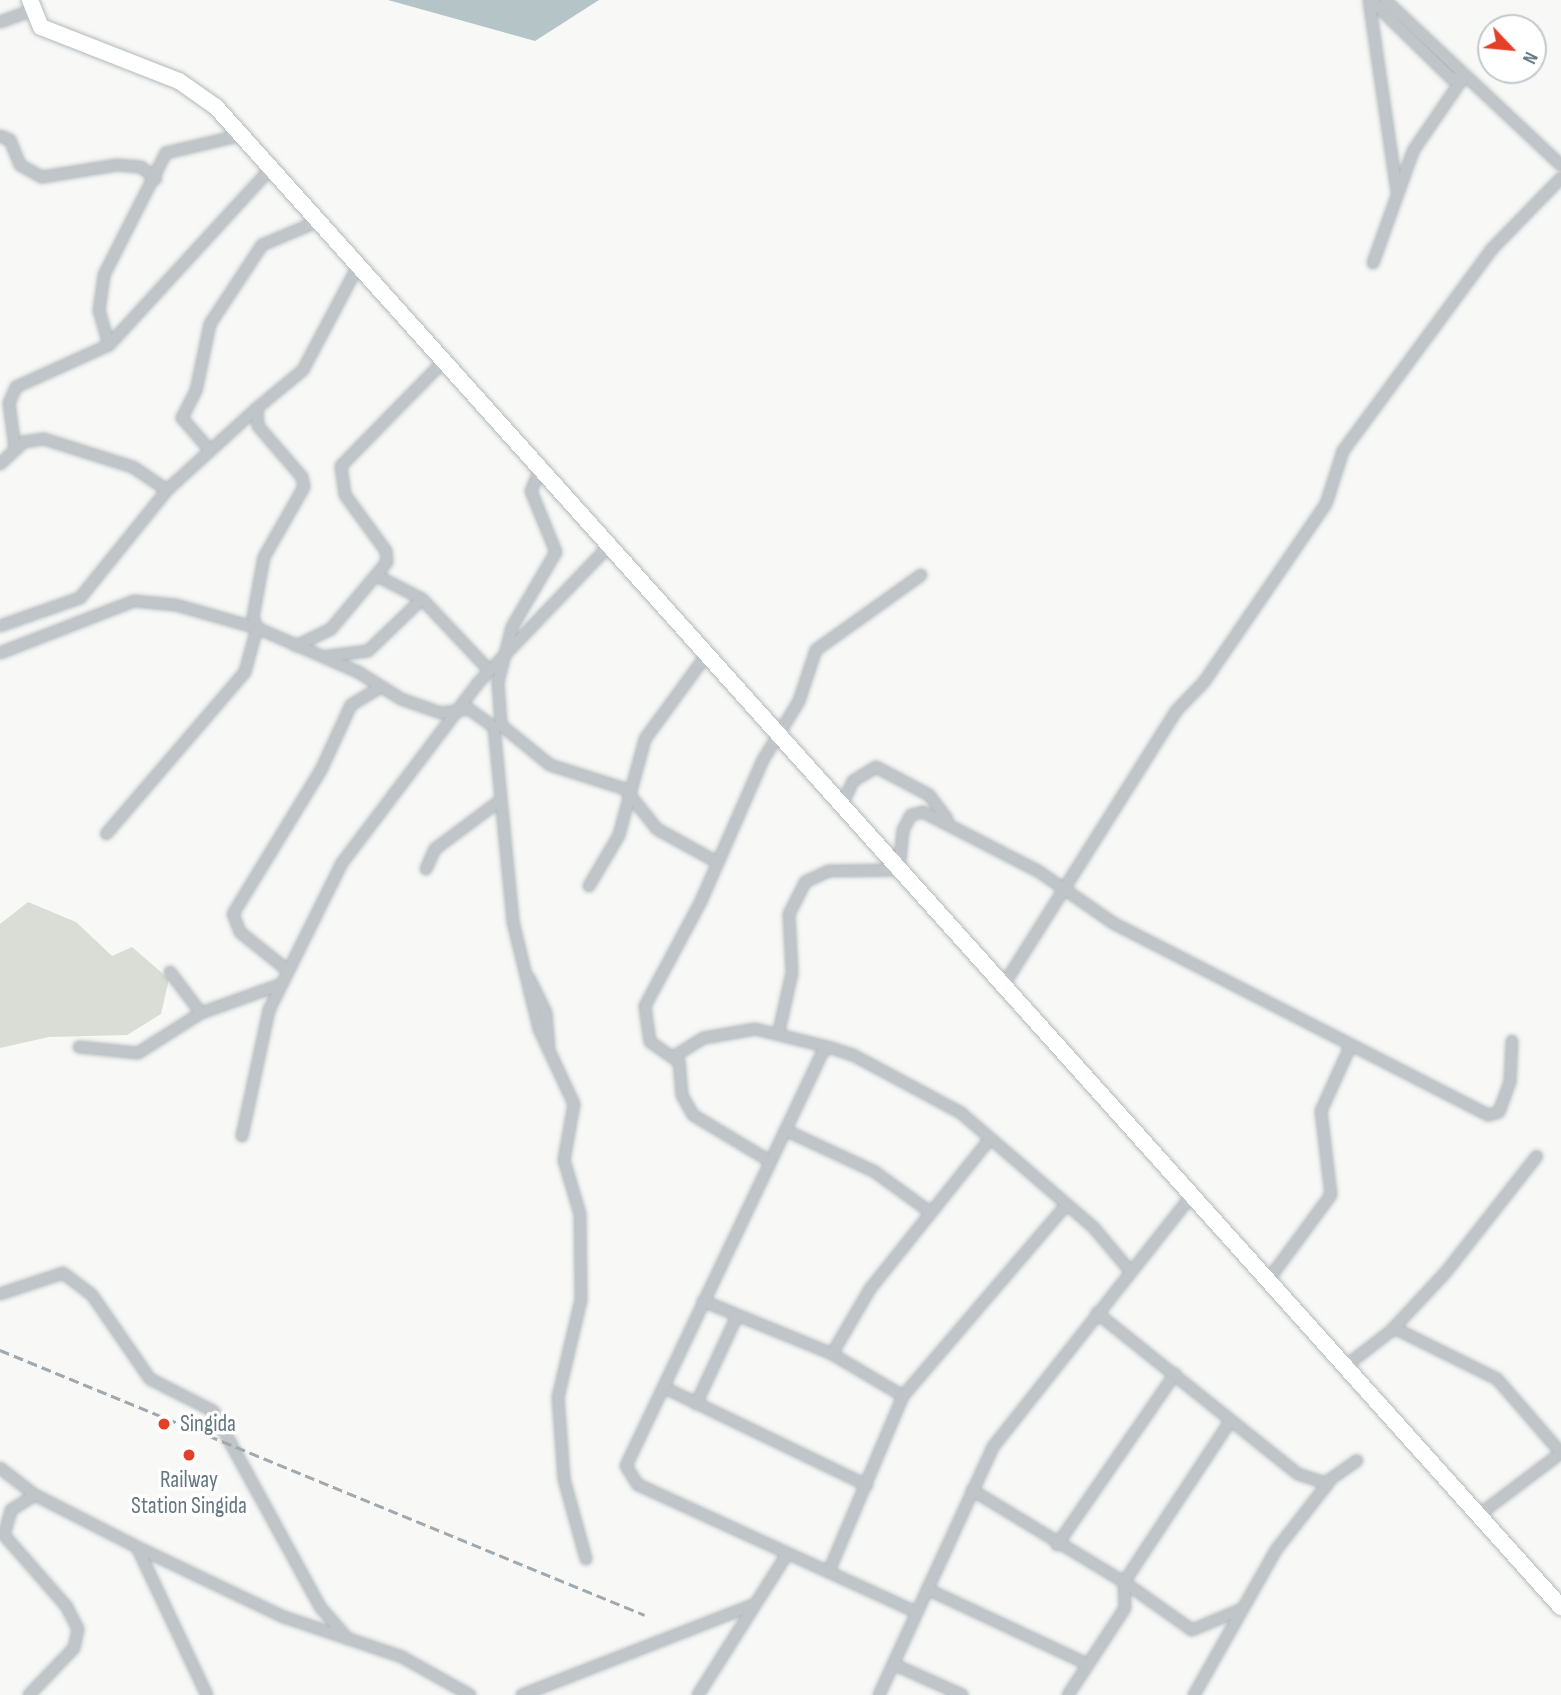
<!DOCTYPE html>
<style>
body{margin:0}
#map{position:relative;width:1561px;height:1695px;overflow:hidden;background:#f8f8f6;font-family:"Sofia Sans Condensed",sans-serif}
div>[style]{position:absolute}
.green>*{inset:0;background:#d9ddd5}
.water>*{inset:0;background:#b5c5c7}
.roads{filter:drop-shadow(0 0 2px #b1b9bd) drop-shadow(0 0 2px #b1b9bd)}
.minor>*{height:10px;margin:-5px;padding:0 5px;transform-origin:5px;border-radius:5px;background:#bfc5c8}
.secondary>*{height:16px;margin:-8px;padding:0 8px;transform-origin:8px;border-radius:8px;background:#fff}
.rail>*{height:2.5px;margin-top:-1.25px;transform-origin:0;background:repeating-linear-gradient(90deg,#a0a9ae 0 10px,transparent 0 15px)}
.dots>*{width:19px;height:19px;translate:-50% -50%;box-sizing:border-box;border:4px solid #fff;border-radius:50%}
span{translate:-50% -50%;white-space:nowrap;text-align:center;line-height:1.15;-webkit-text-stroke:7px #fff;paint-order:stroke}
.poi-label{font-size:23px;color:#637781}
.left{translate:0 -50%;text-align:left}
.north{position:absolute;left:1477px;top:14px;width:70px;height:70px;box-sizing:border-box;background:#fff;border:2px solid #c1c9cd;border-radius:50%;rotate:116deg;font-size:19px;font-weight:700;line-height:28px;text-align:center;color:#637781}
.north::after{content:'';display:block;margin:auto;width:24px;height:32px;background:#e63f28;clip-path:polygon(50% 0,100% 100%,50% 72%,0 100%)}
</style>
<div id="map">
<div class="green">
<i style="clip-path:polygon(28px 902px,76px 922px,112px 956px,132px 947px,169px 979px,161px 1014px,127px 1035px,49px 1037px,0 1048px,0 924px)"></i>
</div>
<div class="water">
<i style="clip-path:polygon(388px 0,599px 0,535px 41px)"></i>
</div>
<div class="roads">
<div class="minor">
<i style="left:1369px;top:0;width:193px;rotate:81.7deg"></i>
<i style="left:1371px;top:0;width:113px;rotate:44.3deg"></i>
<i style="left:1452px;top:79px;width:14px;rotate:-4deg"></i>
<i style="left:1385px;top:0;width:241px;rotate:43.2deg"></i>
<i style="left:0;top:22px;width:32px;rotate:-20deg"></i>
<i style="left:0;top:136px;width:11px;rotate:22deg"></i>
<i style="left:10px;top:140px;width:27px;rotate:68deg"></i>
<i style="left:20px;top:165px;width:25px;rotate:29deg"></i>
<i style="left:42px;top:177px;width:76px;rotate:-9.1deg"></i>
<i style="left:117px;top:165px;width:24px;rotate:5deg"></i>
<i style="left:141px;top:167px;width:19px;rotate:39deg"></i>
<i style="left:1373px;top:263px;width:119px;rotate:-70.3deg"></i>
<i style="left:1413px;top:151px;width:85px;rotate:-55.6deg"></i>
<i style="left:358px;top:266px;width:118px;rotate:117.9deg"></i>
<i style="left:303px;top:370px;width:60px;rotate:140.4deg"></i>
<i style="left:257px;top:408px;width:18px;rotate:87deg"></i>
<i style="left:258px;top:426px;width:67px;rotate:49.2deg"></i>
<i style="left:302px;top:477px;width:10px;rotate:79deg"></i>
<i style="left:304px;top:487px;width:81px;rotate:119.7deg"></i>
<i style="left:264px;top:557px;width:61px;rotate:100.4deg"></i>
<i style="left:253px;top:617px;width:12px;rotate:70deg"></i>
<i style="left:257px;top:628px;width:110px;rotate:23.5deg"></i>
<i style="left:358px;top:672px;width:51px;rotate:32.1deg"></i>
<i style="left:401px;top:699px;width:42px;rotate:19.3deg"></i>
<i style="left:441px;top:713px;width:28px;rotate:-8deg"></i>
<i style="left:469px;top:709px;width:31px;rotate:36deg"></i>
<i style="left:494px;top:727px;width:196px;rotate:84.4deg"></i>
<i style="left:513px;top:922px;width:110px;rotate:76.3deg"></i>
<i style="left:539px;top:1029px;width:83px;rotate:65deg"></i>
<i style="left:574px;top:1104px;width:57px;rotate:100.1deg"></i>
<i style="left:564px;top:1160px;width:56px;rotate:73.5deg"></i>
<i style="left:580px;top:1214px;width:86px;rotate:89.3deg"></i>
<i style="left:581px;top:1300px;width:100px;rotate:103.3deg"></i>
<i style="left:558px;top:1397px;width:82px;rotate:85.8deg"></i>
<i style="left:564px;top:1479px;width:83px;rotate:74.6deg"></i>
<i style="left:109px;top:345px;width:35px;rotate:-106deg"></i>
<i style="left:99px;top:311px;width:36px;rotate:-82deg"></i>
<i style="left:104px;top:275px;width:137px;rotate:-63.1deg"></i>
<i style="left:166px;top:153px;width:78px;rotate:-13.3deg"></i>
<i style="left:15px;top:448px;width:45px;rotate:-97.6deg"></i>
<i style="left:9px;top:403px;width:17px;rotate:-66deg"></i>
<i style="left:16px;top:387px;width:102px;rotate:-24.3deg"></i>
<i style="left:109px;top:345px;width:240px;rotate:-47.5deg"></i>
<i style="left:208px;top:448px;width:40px;rotate:-131deg"></i>
<i style="left:182px;top:418px;width:30px;rotate:-63deg"></i>
<i style="left:196px;top:391px;width:68px;rotate:-78.2deg"></i>
<i style="left:210px;top:324px;width:95px;rotate:-56.6deg"></i>
<i style="left:262px;top:245px;width:62px;rotate:-22.8deg"></i>
<i style="left:0;top:464px;width:33px;rotate:-43deg"></i>
<i style="left:24px;top:442px;width:20px;rotate:-9deg"></i>
<i style="left:44px;top:439px;width:93px;rotate:17.5deg"></i>
<i style="left:133px;top:467px;width:41px;rotate:34.1deg"></i>
<i style="left:540px;top:469px;width:24px;rotate:112deg"></i>
<i style="left:531px;top:491px;width:66px;rotate:67.7deg"></i>
<i style="left:556px;top:552px;width:87px;rotate:120.4deg"></i>
<i style="left:512px;top:627px;width:57px;rotate:104.3deg"></i>
<i style="left:498px;top:682px;width:43px;rotate:86deg"></i>
<i style="left:501px;top:725px;width:63px;rotate:39.2deg"></i>
<i style="left:550px;top:765px;width:79px;rotate:17.7deg"></i>
<i style="left:625px;top:789px;width:51px;rotate:51.3deg"></i>
<i style="left:657px;top:829px;width:66px;rotate:28.9deg"></i>
<i style="left:379px;top:577px;width:48px;rotate:27.1deg"></i>
<i style="left:422px;top:599px;width:98px;rotate:46.7deg"></i>
<i style="left:0;top:626px;width:85px;rotate:-19.3deg"></i>
<i style="left:80px;top:598px;width:139px;rotate:-51.1deg"></i>
<i style="left:167px;top:490px;width:122px;rotate:-42.3deg"></i>
<i style="left:296px;top:646px;width:39px;rotate:-26deg"></i>
<i style="left:331px;top:629px;width:87px;rotate:-50.1deg"></i>
<i style="left:387px;top:562px;width:11px;rotate:-95deg"></i>
<i style="left:386px;top:551px;width:69px;rotate:-126.2deg"></i>
<i style="left:345px;top:495px;width:29px;rotate:-98deg"></i>
<i style="left:341px;top:466px;width:147px;rotate:-45.6deg"></i>
<i style="left:0;top:653px;width:144px;rotate:-21.2deg"></i>
<i style="left:134px;top:601px;width:42px;rotate:5.4deg"></i>
<i style="left:176px;top:605px;width:84px;rotate:15.9deg"></i>
<i style="left:257px;top:628px;width:46px;rotate:105.3deg"></i>
<i style="left:245px;top:672px;width:213px;rotate:130.6deg"></i>
<i style="left:328px;top:656px;width:40px;rotate:-7.1deg"></i>
<i style="left:368px;top:651px;width:75px;rotate:-43.9deg"></i>
<i style="left:842px;top:805px;width:26px;rotate:-65deg"></i>
<i style="left:853px;top:781px;width:27px;rotate:-31deg"></i>
<i style="left:876px;top:767px;width:60px;rotate:27.8deg"></i>
<i style="left:929px;top:795px;width:30px;rotate:53deg"></i>
<i style="left:426px;top:869px;width:22px;rotate:-66deg"></i>
<i style="left:435px;top:849px;width:82px;rotate:-36.6deg"></i>
<i style="left:589px;top:886px;width:59px;rotate:-59.5deg"></i>
<i style="left:619px;top:835px;width:99px;rotate:-74.8deg"></i>
<i style="left:645px;top:739px;width:107px;rotate:-53.8deg"></i>
<i style="left:286px;top:969px;width:59px;rotate:-141.2deg"></i>
<i style="left:240px;top:932px;width:19px;rotate:-111deg"></i>
<i style="left:233px;top:914px;width:171px;rotate:-58.6deg"></i>
<i style="left:322px;top:768px;width:69px;rotate:-65.3deg"></i>
<i style="left:351px;top:705px;width:35px;rotate:-31deg"></i>
<i style="left:170px;top:972px;width:51px;rotate:52.9deg"></i>
<i style="left:529px;top:978px;width:39px;rotate:64deg"></i>
<i style="left:546px;top:1013px;width:32px;rotate:85deg"></i>
<i style="left:1003px;top:986px;width:325px;rotate:-57.8deg"></i>
<i style="left:1176px;top:711px;width:40px;rotate:-46deg"></i>
<i style="left:1204px;top:682px;width:216px;rotate:-55.6deg"></i>
<i style="left:1326px;top:504px;width:56px;rotate:-72.2deg"></i>
<i style="left:1343px;top:451px;width:250px;rotate:-53.6deg"></i>
<i style="left:1491px;top:250px;width:100px;rotate:-45.8deg"></i>
<i style="left:779px;top:1031px;width:59px;rotate:-77.4deg"></i>
<i style="left:792px;top:973px;width:59px;rotate:-92.9deg"></i>
<i style="left:789px;top:914px;width:36px;rotate:-63deg"></i>
<i style="left:805px;top:882px;width:26px;rotate:-25deg"></i>
<i style="left:829px;top:871px;width:70px;rotate:-0.8deg"></i>
<i style="left:899px;top:870px;width:40px;rotate:-84.3deg"></i>
<i style="left:903px;top:830px;width:17px;rotate:-62deg"></i>
<i style="left:911px;top:815px;width:12px;rotate:-14deg"></i>
<i style="left:923px;top:812px;width:129px;rotate:27.2deg"></i>
<i style="left:1038px;top:871px;width:91px;rotate:34.7deg"></i>
<i style="left:1113px;top:923px;width:422px;rotate:27.1deg"></i>
<i style="left:1489px;top:1115px;width:10px;rotate:-17deg"></i>
<i style="left:1499px;top:1112px;width:33px;rotate:-70deg"></i>
<i style="left:1510px;top:1081px;width:40px;rotate:-87.1deg"></i>
<i style="left:79px;top:1047px;width:59px;rotate:5.8deg"></i>
<i style="left:138px;top:1053px;width:75px;rotate:-32.4deg"></i>
<i style="left:201px;top:1013px;width:83px;rotate:-19.7deg"></i>
<i style="left:673px;top:1057px;width:36px;rotate:-32deg"></i>
<i style="left:704px;top:1038px;width:52px;rotate:-10deg"></i>
<i style="left:755px;top:1029px;width:75px;rotate:13.9deg"></i>
<i style="left:785px;top:1130px;width:99px;rotate:25deg"></i>
<i style="left:875px;top:1172px;width:68px;rotate:36deg"></i>
<i style="left:242px;top:1136px;width:129px;rotate:-77.9deg"></i>
<i style="left:269px;top:1010px;width:164px;rotate:-63.6deg"></i>
<i style="left:342px;top:863px;width:226px;rotate:-52.9deg"></i>
<i style="left:478px;top:683px;width:190px;rotate:-46.3deg"></i>
<i style="left:768px;top:1160px;width:87px;rotate:-149deg"></i>
<i style="left:693px;top:1115px;width:23px;rotate:-119deg"></i>
<i style="left:682px;top:1095px;width:33px;rotate:-95deg"></i>
<i style="left:679px;top:1062px;width:35px;rotate:-145deg"></i>
<i style="left:650px;top:1042px;width:36px;rotate:-98deg"></i>
<i style="left:645px;top:1006px;width:119px;rotate:-61.9deg"></i>
<i style="left:701px;top:901px;width:154px;rotate:-66.3deg"></i>
<i style="left:763px;top:760px;width:69px;rotate:-58.6deg"></i>
<i style="left:799px;top:701px;width:54px;rotate:-71.6deg"></i>
<i style="left:816px;top:650px;width:129px;rotate:-35.5deg"></i>
<i style="left:1269px;top:1279px;width:104px;rotate:-53.6deg"></i>
<i style="left:1331px;top:1195px;width:85px;rotate:-96.8deg"></i>
<i style="left:1321px;top:1111px;width:72px;rotate:-65.6deg"></i>
<i style="left:0;top:1294px;width:66px;rotate:-18.4deg"></i>
<i style="left:63px;top:1273px;width:36px;rotate:37deg"></i>
<i style="left:92px;top:1295px;width:102px;rotate:55.4deg"></i>
<i style="left:150px;top:1379px;width:71px;rotate:26.9deg"></i>
<i style="left:213px;top:1411px;width:225px;rotate:61.3deg"></i>
<i style="left:321px;top:1608px;width:41px;rotate:48.9deg"></i>
<i style="left:703px;top:1301px;width:139px;rotate:22.3deg"></i>
<i style="left:832px;top:1354px;width:82px;rotate:30.6deg"></i>
<i style="left:903px;top:1396px;width:190px;rotate:112.9deg"></i>
<i style="left:1097px;top:1313px;width:258px;rotate:38.7deg"></i>
<i style="left:1298px;top:1474px;width:28px;rotate:18deg"></i>
<i style="left:1325px;top:1483px;width:39px;rotate:-35deg"></i>
<i style="left:1394px;top:1328px;width:115px;rotate:26.3deg"></i>
<i style="left:1497px;top:1379px;width:98px;rotate:49.1deg"></i>
<i style="left:832px;top:1354px;width:75px;rotate:-59.7deg"></i>
<i style="left:870px;top:1289px;width:189px;rotate:-51.4deg"></i>
<i style="left:1343px;top:1368px;width:61px;rotate:-37.6deg"></i>
<i style="left:1391px;top:1331px;width:81px;rotate:-47deg"></i>
<i style="left:1446px;top:1272px;width:147px;rotate:-51.9deg"></i>
<i style="left:665px;top:1388px;width:224px;rotate:25.7deg"></i>
<i style="left:903px;top:1396px;width:251px;rotate:-49.5deg"></i>
<i style="left:696px;top:1404px;width:97px;rotate:-65deg"></i>
<i style="left:1229px;top:1423px;width:191px;rotate:123.4deg"></i>
<i style="left:1124px;top:1582px;width:83px;rotate:35.2deg"></i>
<i style="left:1192px;top:1630px;width:54px;rotate:-22.8deg"></i>
<i style="left:0;top:1468px;width:44px;rotate:37.6deg"></i>
<i style="left:35px;top:1495px;width:114px;rotate:27deg"></i>
<i style="left:137px;top:1547px;width:163px;rotate:25.5deg"></i>
<i style="left:284px;top:1617px;width:125px;rotate:18.7deg"></i>
<i style="left:402px;top:1657px;width:78px;rotate:29.2deg"></i>
<i style="left:972px;top:1490px;width:178px;rotate:31.2deg"></i>
<i style="left:1124px;top:1582px;width:26px;rotate:88deg"></i>
<i style="left:1125px;top:1608px;width:104px;rotate:123.2deg"></i>
<i style="left:1476px;top:1517px;width:106px;rotate:-37deg"></i>
<i style="left:1057px;top:1545px;width:208px;rotate:-55.4deg"></i>
<i style="left:137px;top:1547px;width:164px;rotate:64.7deg"></i>
<i style="left:927px;top:1589px;width:177px;rotate:25.1deg"></i>
<i style="left:916px;top:1612px;width:306px;rotate:-155.4deg"></i>
<i style="left:638px;top:1485px;width:22px;rotate:-122deg"></i>
<i style="left:626px;top:1466px;width:458px;rotate:-64.6deg"></i>
<i style="left:823px;top:1052px;width:7px;rotate:-45deg"></i>
<i style="left:828px;top:1047px;width:26px;rotate:18deg"></i>
<i style="left:853px;top:1055px;width:123px;rotate:28.2deg"></i>
<i style="left:961px;top:1113px;width:176px;rotate:40.8deg"></i>
<i style="left:1094px;top:1228px;width:57px;rotate:49.9deg"></i>
<i style="left:893px;top:1664px;width:76px;rotate:24.2deg"></i>
<i style="left:29px;top:1695px;width:65px;rotate:-46.2deg"></i>
<i style="left:74px;top:1648px;width:19px;rotate:-78deg"></i>
<i style="left:78px;top:1629px;width:25px;rotate:-117deg"></i>
<i style="left:67px;top:1607px;width:96px;rotate:-131.2deg"></i>
<i style="left:4px;top:1535px;width:26px;rotate:-74deg"></i>
<i style="left:11px;top:1510px;width:28px;rotate:-32deg"></i>
<i style="left:522px;top:1695px;width:248px;rotate:-21.3deg"></i>
<i style="left:698px;top:1695px;width:165px;rotate:-57.7deg"></i>
<i style="left:879px;top:1695px;width:273px;rotate:-65.3deg"></i>
<i style="left:993px;top:1447px;width:323px;rotate:-51.7deg"></i>
<i style="left:1194px;top:1695px;width:167px;rotate:-60.5deg"></i>
<i style="left:1276px;top:1550px;width:86px;rotate:-52.1deg"></i>
</div>
<div class="secondary">
<i style="left:30px;top:0;width:29px;rotate:68deg"></i>
<i style="left:41px;top:27px;width:148px;rotate:21.4deg"></i>
<i style="left:179px;top:81px;width:45px;rotate:35.1deg"></i>
<i style="left:216px;top:107px;width:2015px;rotate:48.12deg"></i>
</div>
</div>
<div class="rail">
<i style="left:0;top:1350px;width:697px;rotate:22.34deg"></i>
</div>
<div class="dots">
<i style="left:164px;top:1424px;background:#e63f28"></i>
<i style="left:189px;top:1455px;background:#e63f28"></i>
</div>
<div class="poi-label">
<span class="left" style="left:180px;top:1424px">Singida</span>
<span style="left:189px;top:1493px">Railway<br>Station Singida</span>
</div>
<div class="north">N</div>
</div>
